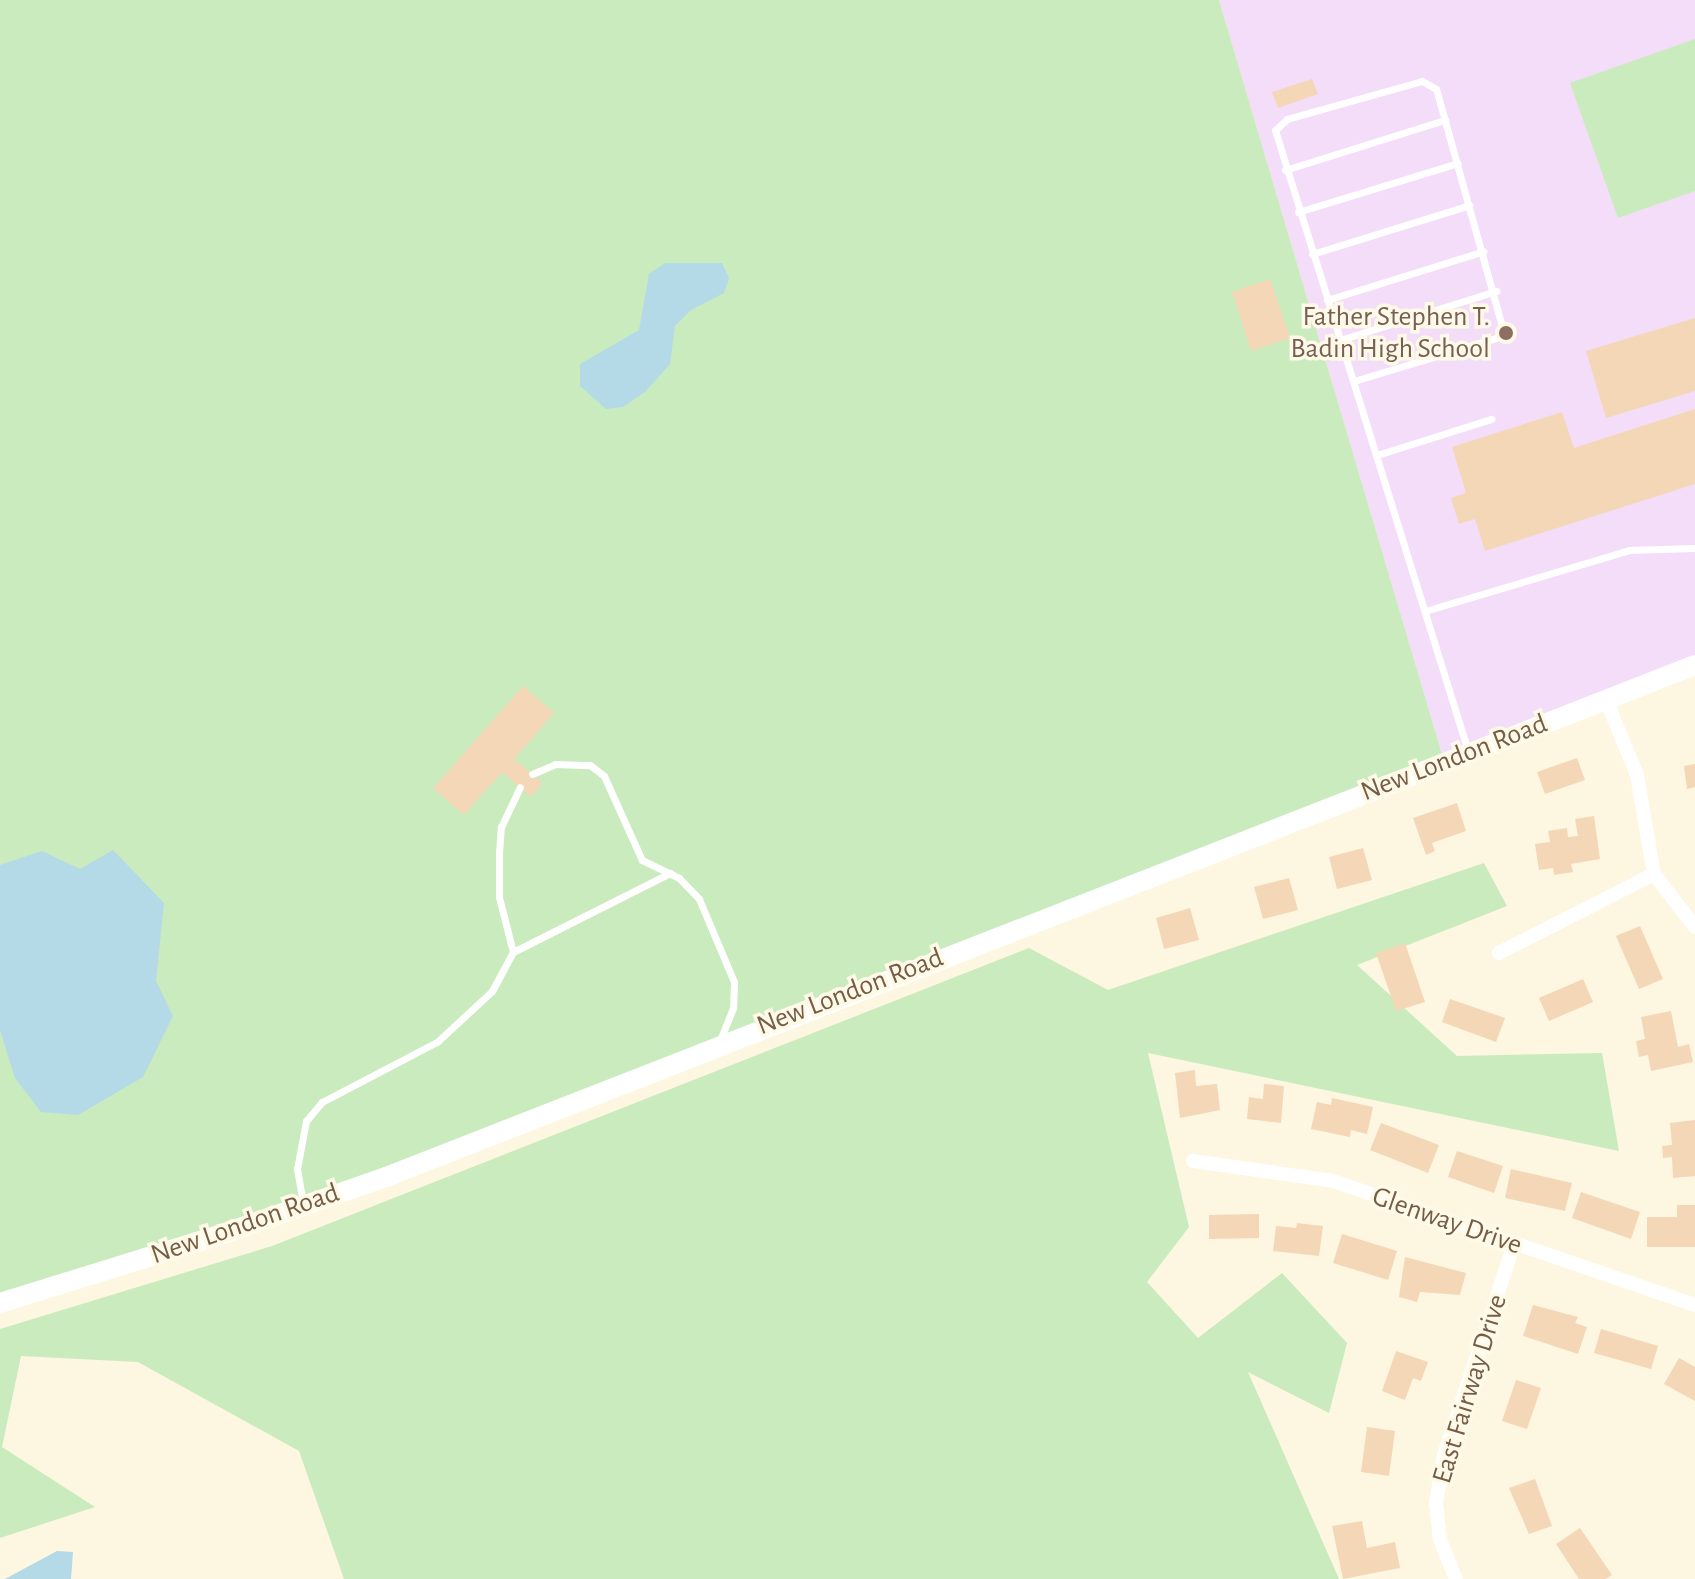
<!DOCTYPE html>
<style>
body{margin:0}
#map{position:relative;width:1695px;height:1579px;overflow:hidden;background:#fdf6e0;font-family:"Alegreya Sans",sans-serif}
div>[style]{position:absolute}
.education>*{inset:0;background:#f3ddf9}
.green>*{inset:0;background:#caebbe}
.water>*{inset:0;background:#b4d9e7}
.building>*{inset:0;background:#f4d7b6}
.lane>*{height:7px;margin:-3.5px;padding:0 3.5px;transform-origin:3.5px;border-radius:3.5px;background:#fff}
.street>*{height:14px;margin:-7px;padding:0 7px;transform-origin:7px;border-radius:7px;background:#fff}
.secondary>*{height:20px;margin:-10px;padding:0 10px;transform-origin:10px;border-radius:10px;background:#fff}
.dots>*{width:22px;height:22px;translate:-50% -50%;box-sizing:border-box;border:4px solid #fff9e7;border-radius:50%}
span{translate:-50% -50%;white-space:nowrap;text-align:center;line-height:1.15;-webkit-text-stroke:7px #fff9e7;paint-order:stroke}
.education-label{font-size:28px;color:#785e54}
.right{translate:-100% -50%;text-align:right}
.street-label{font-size:28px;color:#755d46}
</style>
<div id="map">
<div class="education">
<i style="clip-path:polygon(1219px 0,1695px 0,1695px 665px,1444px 761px)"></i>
</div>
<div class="green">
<i style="clip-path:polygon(0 0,1219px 0,1444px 761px,386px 1177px,0 1303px)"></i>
<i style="clip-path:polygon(1695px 39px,1695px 191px,1618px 218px,1570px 83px)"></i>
<i style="clip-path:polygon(1484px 863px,1507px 906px,1357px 965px,1457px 1056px,1602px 1053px,1619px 1151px,1148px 1053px,1189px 1227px,1147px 1282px,1198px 1338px,1282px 1273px,1347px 1343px,1329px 1413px,1248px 1372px,1339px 1579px,344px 1579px,299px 1451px,138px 1362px,21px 1356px,2px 1447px,95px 1507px,0 1538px,0 1329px,272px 1246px,1029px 948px,1108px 990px)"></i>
</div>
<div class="water">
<i style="clip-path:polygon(665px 263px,722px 263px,729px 278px,724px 293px,691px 310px,675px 326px,670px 364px,645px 392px,623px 407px,606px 409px,580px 386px,580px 364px,639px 330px,649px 274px)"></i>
<i style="clip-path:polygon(113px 850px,164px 903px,156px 981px,173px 1016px,143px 1077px,78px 1115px,41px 1112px,15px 1078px,0 1030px,0 865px,42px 851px,80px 869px)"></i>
<i style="clip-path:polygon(57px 1551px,73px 1552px,71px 1579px,5px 1579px)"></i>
</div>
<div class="building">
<i style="clip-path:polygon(1312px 79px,1318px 94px,1278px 108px,1272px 92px)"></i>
<i style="clip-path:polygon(1270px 279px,1290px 338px,1251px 351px,1232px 292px)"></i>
<i style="clip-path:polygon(1695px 318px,1695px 391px,1606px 418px,1586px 351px)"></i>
<i style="clip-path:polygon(1695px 409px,1695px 484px,1485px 551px,1475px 519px,1459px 524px,1451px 498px,1466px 493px,1452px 447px,1562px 412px,1574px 448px)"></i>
<i style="clip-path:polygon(523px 686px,554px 713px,514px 759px,542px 783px,531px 797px,502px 772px,464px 815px,433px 788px)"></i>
<i style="clip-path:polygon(1577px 758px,1585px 780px,1545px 794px,1537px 772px)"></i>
<i style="clip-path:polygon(1695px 764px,1695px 787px,1687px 789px,1684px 766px)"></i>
<i style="clip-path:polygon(1457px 803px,1466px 831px,1432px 843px,1435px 851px,1426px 855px,1413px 818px)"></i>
<i style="clip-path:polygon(1594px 816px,1600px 859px,1571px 864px,1573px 872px,1554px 875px,1553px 868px,1539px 870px,1535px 844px,1550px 842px,1548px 831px,1567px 828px,1568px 837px,1578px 836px,1575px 819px)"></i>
<i style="clip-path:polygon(1363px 848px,1372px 880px,1337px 889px,1329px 857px)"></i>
<i style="clip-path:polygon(1289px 878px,1298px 910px,1263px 919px,1254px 887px)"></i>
<i style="clip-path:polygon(1190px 908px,1199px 940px,1164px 949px,1156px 918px)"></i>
<i style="clip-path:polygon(1640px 926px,1663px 979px,1639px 989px,1616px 936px)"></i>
<i style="clip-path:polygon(1405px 943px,1425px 1002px,1396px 1011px,1376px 953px)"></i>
<i style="clip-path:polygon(1583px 979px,1593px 1002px,1549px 1021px,1539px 998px)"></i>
<i style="clip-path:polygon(1450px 999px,1505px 1018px,1496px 1042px,1442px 1022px)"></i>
<i style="clip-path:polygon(1671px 1011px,1678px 1047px,1689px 1044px,1693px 1062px,1651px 1071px,1648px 1055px,1639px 1057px,1636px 1041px,1645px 1039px,1641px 1017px)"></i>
<i style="clip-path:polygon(1195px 1070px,1196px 1086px,1217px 1084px,1220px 1110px,1180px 1118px,1175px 1073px)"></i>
<i style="clip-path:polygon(1264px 1084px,1284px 1086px,1281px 1123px,1247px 1119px,1249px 1097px,1263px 1099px)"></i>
<i style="clip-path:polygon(1332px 1098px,1373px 1107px,1367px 1134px,1351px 1130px,1350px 1137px,1311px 1129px,1317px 1102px,1331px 1105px)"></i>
<i style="clip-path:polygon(1695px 1120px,1695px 1176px,1673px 1178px,1672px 1157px,1663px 1158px,1662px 1146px,1672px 1145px,1670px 1123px)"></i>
<i style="clip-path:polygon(1381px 1123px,1439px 1145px,1428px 1173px,1370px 1150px)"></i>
<i style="clip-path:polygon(1457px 1151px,1503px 1166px,1494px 1193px,1448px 1177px)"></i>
<i style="clip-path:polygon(1511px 1169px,1572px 1183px,1565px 1211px,1505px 1198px)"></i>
<i style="clip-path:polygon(1581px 1192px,1640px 1212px,1631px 1239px,1572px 1218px)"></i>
<i style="clip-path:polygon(1677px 1205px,1695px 1205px,1695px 1247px,1647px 1247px,1647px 1217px,1677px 1217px)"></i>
<i style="clip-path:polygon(1259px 1214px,1259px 1238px,1209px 1239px,1209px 1215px)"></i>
<i style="clip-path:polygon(1297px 1223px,1323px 1226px,1319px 1256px,1273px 1251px,1276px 1226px,1296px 1228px)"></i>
<i style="clip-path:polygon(1342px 1234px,1397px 1251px,1388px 1280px,1333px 1263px)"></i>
<i style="clip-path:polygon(1405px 1257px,1466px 1273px,1460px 1295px,1420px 1292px,1417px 1302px,1399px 1297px)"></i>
<i style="clip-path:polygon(1533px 1305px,1578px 1317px,1575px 1323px,1587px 1327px,1578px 1354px,1523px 1336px)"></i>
<i style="clip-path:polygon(1601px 1329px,1658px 1346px,1651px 1369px,1594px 1353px)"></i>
<i style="clip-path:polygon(1396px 1351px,1428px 1362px,1421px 1381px,1413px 1378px,1405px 1400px,1382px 1391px)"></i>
<i style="clip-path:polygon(1679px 1358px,1695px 1367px,1695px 1401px,1664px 1384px)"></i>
<i style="clip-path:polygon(1516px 1380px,1541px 1388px,1527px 1429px,1502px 1421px)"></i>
<i style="clip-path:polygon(1367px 1427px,1395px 1431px,1389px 1476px,1361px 1472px)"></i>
<i style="clip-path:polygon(1535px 1479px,1552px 1526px,1529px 1534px,1509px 1488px)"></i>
<i style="clip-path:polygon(1362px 1521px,1367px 1548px,1395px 1542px,1400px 1568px,1343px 1579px,1332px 1526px)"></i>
<i style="clip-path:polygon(1580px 1528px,1612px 1575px,1606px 1579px,1579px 1579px,1556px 1544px)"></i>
</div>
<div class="lane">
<i style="left:1285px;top:170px;width:168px;rotate:-17.4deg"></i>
<i style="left:1298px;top:212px;width:167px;rotate:-17deg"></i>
<i style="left:1312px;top:254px;width:165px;rotate:-17.2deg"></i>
<i style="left:1327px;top:300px;width:164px;rotate:-17.3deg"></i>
<i style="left:1340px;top:340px;width:164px;rotate:-17.4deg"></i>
<i style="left:1354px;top:381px;width:148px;rotate:-16.8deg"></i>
<i style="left:1496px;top:338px;width:11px;rotate:-49deg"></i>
<i style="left:1503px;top:330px;width:250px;rotate:-105.5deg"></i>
<i style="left:1436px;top:89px;width:16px;rotate:-150deg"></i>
<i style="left:1422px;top:81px;width:140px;rotate:164.3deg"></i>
<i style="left:1287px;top:119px;width:16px;rotate:137deg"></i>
<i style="left:1275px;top:130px;width:650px;rotate:72.74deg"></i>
<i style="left:1377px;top:455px;width:120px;rotate:-17.5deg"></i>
<i style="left:1425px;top:611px;width:213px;rotate:-16.6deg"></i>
<i style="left:1629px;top:550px;width:66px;rotate:-1.7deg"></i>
<i style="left:532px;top:774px;width:25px;rotate:-23deg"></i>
<i style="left:555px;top:764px;width:35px;rotate:2deg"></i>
<i style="left:590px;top:765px;width:18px;rotate:38deg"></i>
<i style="left:604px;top:776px;width:92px;rotate:65.7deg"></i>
<i style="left:642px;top:860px;width:41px;rotate:25.9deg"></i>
<i style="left:679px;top:878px;width:29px;rotate:46deg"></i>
<i style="left:699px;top:899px;width:90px;rotate:67.1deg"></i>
<i style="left:734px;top:982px;width:26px;rotate:92deg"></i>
<i style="left:733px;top:1008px;width:35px;rotate:112deg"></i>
<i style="left:513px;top:952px;width:176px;rotate:-26.7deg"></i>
<i style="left:303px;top:1203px;width:35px;rotate:-100deg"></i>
<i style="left:297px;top:1169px;width:49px;rotate:-79.4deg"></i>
<i style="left:306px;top:1121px;width:25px;rotate:-50deg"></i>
<i style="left:322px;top:1102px;width:130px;rotate:-27.6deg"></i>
<i style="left:437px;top:1042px;width:75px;rotate:-42.8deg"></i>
<i style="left:492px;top:991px;width:44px;rotate:-61.7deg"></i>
<i style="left:513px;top:952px;width:57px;rotate:-104.3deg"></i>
<i style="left:499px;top:897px;width:44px;rotate:-90deg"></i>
<i style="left:499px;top:853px;width:26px;rotate:-86deg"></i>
<i style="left:501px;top:827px;width:44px;rotate:-64.6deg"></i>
</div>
<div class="street">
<i style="left:1606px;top:700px;width:81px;rotate:67.5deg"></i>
<i style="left:1637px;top:775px;width:100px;rotate:80.3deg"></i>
<i style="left:1654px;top:874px;width:67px;rotate:52.3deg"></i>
<i style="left:1499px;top:953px;width:174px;rotate:-27deg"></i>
<i style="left:1193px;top:1161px;width:141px;rotate:8.1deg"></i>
<i style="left:1333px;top:1181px;width:383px;rotate:18.9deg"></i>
<i style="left:1456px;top:1579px;width:42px;rotate:-112.3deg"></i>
<i style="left:1440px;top:1540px;width:37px;rotate:-96deg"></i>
<i style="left:1436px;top:1503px;width:49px;rotate:-80.5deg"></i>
<i style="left:1444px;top:1455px;width:221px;rotate:-71.6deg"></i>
</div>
<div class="secondary">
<i style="left:0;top:1303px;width:233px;rotate:-17.2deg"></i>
<i style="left:223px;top:1234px;width:173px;rotate:-19.3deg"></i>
<i style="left:386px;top:1177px;width:1406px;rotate:-21.36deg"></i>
</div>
<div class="dots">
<i style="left:1506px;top:333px;background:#8d6e63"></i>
</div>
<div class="education-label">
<span class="right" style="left:1490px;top:333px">Father Stephen T.<br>Badin High School</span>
</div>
<div class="street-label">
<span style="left:1454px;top:758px;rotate:-21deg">New London Road</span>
<span style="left:850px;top:992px;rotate:-21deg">New London Road</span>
<span style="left:1447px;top:1221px;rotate:19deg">Glenway Drive</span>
<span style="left:245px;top:1224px;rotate:-19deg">New London Road</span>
<span style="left:1470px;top:1389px;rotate:-73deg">East Fairway Drive</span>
</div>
</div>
